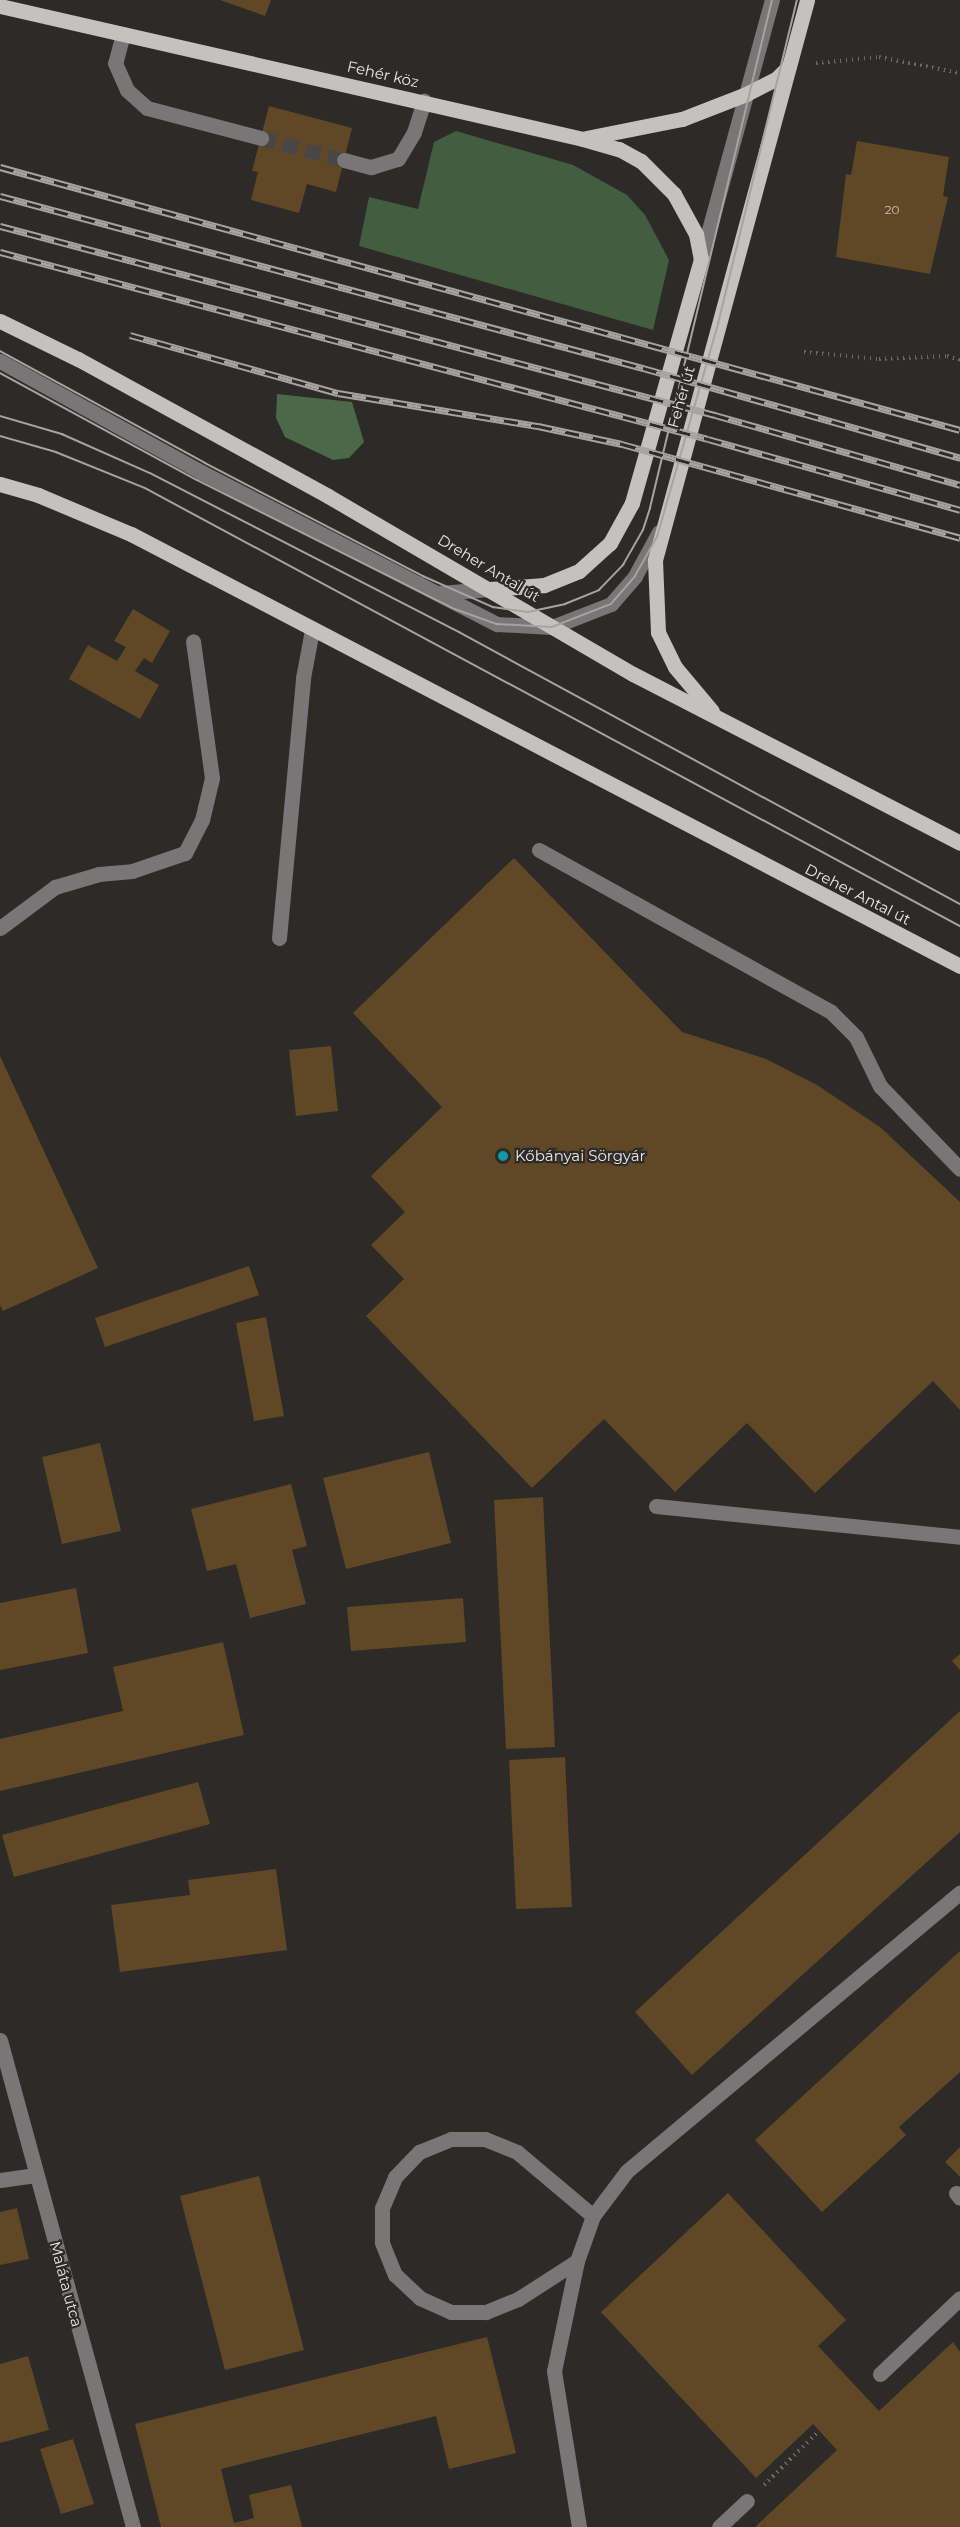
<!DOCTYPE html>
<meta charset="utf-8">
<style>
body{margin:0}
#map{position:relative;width:960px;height:2527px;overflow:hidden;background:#2d2b28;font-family:Montserrat,sans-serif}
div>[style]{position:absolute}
.green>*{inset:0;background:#425d40}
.forest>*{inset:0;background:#4b6849}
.building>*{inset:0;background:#604726}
.minor-tunnel>*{height:15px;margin-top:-7.5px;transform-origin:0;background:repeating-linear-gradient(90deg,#494745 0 15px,transparent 0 23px)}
.path>*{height:4px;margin-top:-2px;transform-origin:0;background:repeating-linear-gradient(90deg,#6b6967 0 1.5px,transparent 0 6px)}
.minor>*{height:15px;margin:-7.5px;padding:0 7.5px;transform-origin:7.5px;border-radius:7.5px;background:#787676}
.major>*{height:15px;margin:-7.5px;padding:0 7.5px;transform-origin:7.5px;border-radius:7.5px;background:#c5c1c0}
.tram>*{height:1.5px;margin:-0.75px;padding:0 0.75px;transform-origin:0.75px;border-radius:0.75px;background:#a6a4a2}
.rail>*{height:7px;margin-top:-3.5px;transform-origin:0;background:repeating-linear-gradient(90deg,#2d2b28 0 14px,#a6a4a2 0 28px);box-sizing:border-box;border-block:2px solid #a6a4a2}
.dots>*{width:16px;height:16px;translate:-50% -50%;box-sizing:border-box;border:3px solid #2d2b28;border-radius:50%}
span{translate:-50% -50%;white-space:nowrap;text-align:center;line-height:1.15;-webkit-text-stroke:4.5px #2d2b28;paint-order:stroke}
.number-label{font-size:12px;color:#c8c0b7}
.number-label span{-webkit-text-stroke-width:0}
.street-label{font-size:15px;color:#eae8e7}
.poi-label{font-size:15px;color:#eae8e7}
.left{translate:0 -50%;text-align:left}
</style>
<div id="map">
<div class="green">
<i style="clip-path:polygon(456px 131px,573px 165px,627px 195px,645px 215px,669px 260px,653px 330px,359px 246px,369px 197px,418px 209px,434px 142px)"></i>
</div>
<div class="forest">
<i style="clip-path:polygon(277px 394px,352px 402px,364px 442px,349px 458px,333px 460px,285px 437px,276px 418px)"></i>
</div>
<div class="building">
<i style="clip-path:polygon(220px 0,271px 0,265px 16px)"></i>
<i style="clip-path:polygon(269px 106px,352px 128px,336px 192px,307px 184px,299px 213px,251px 200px,258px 172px,252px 171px)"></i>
<i style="clip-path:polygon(857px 141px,949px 157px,943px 196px,948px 197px,930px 274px,836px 257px,846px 174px,851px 175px)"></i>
<i style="clip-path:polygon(133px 609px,170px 631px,152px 663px,144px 658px,135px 671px,159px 685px,140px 719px,69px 679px,88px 645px,117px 661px,126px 647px,114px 641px)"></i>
<i style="clip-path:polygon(514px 858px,682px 1032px,766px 1059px,817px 1085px,880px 1127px,960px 1202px,960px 1410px,933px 1381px,815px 1493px,747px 1423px,675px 1492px,604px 1419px,532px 1488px,366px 1316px,404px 1279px,371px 1245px,405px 1212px,371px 1176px,442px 1107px,353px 1013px)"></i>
<i style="clip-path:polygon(331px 1046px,338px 1111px,296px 1116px,289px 1050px)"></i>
<i style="clip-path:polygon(0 1056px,98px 1268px,3px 1311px,0 1305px)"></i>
<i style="clip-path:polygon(249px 1266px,259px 1295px,105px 1347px,95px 1318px)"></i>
<i style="clip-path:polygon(266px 1317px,284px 1416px,254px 1421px,236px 1323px)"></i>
<i style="clip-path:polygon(100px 1443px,121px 1531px,62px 1544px,42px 1457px)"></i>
<i style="clip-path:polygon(429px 1452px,451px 1543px,346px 1569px,323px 1478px)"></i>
<i style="clip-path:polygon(291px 1484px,307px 1546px,292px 1550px,306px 1604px,250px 1618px,236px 1564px,207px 1571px,191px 1509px)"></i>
<i style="clip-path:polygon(543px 1497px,555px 1747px,506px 1749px,494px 1500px)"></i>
<i style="clip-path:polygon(76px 1588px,88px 1653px,0 1670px,0 1603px)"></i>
<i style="clip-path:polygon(463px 1598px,466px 1642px,351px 1651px,347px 1607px)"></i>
<i style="clip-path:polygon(223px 1642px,244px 1735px,0 1791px,0 1739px,123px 1711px,113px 1667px)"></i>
<i style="clip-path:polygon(960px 1654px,960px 1670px,952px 1661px)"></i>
<i style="clip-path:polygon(960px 1711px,960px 1832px,692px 2075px,635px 2012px)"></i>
<i style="clip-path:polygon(565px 1757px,572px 1907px,516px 1909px,509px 1760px)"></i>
<i style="clip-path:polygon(198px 1782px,210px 1824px,14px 1877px,2px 1835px)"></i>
<i style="clip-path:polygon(276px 1869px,287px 1950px,120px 1972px,111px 1905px,190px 1895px,188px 1880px)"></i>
<i style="clip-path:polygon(960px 1951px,960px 2072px,899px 2127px,906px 2135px,822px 2212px,755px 2140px)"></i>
<i style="clip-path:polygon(960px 2147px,960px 2177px,945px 2162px)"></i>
<i style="clip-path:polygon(259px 2176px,304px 2350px,225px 2370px,180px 2196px)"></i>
<i style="clip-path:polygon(728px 2193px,846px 2320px,818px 2346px,879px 2411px,953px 2342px,960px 2352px,960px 2527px,755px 2527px,837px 2450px,813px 2424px,756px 2478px,601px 2312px)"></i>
<i style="clip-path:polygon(17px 2208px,29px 2259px,0 2265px,0 2212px)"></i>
<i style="clip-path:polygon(487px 2337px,516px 2453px,449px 2469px,436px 2416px,221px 2469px,234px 2523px,254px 2518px,249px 2495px,291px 2485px,302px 2527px,161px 2527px,135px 2424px)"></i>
<i style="clip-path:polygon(28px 2356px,49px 2430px,0 2443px,0 2364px)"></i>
<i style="clip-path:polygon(73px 2439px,94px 2504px,61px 2514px,40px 2449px)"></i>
</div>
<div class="minor-tunnel">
<i style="left:261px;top:138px;width:86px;rotate:14.8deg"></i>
</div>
<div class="path">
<i style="left:816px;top:63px;width:63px;rotate:-5.4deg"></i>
<i style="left:879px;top:57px;width:83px;rotate:11.2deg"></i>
<i style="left:804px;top:352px;width:75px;rotate:5.3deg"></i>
<i style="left:879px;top:359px;width:68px;rotate:-2.5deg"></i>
<i style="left:947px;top:356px;width:14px;rotate:17deg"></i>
<i style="left:764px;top:2485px;width:77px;rotate:-44.5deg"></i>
</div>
<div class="minor">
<i style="left:123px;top:34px;width:30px;rotate:105deg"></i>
<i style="left:115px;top:63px;width:30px;rotate:66deg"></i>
<i style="left:127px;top:90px;width:27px;rotate:42deg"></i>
<i style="left:147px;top:108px;width:118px;rotate:14.7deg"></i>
<i style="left:344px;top:160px;width:28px;rotate:15deg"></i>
<i style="left:371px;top:167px;width:28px;rotate:-17deg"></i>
<i style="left:398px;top:159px;width:31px;rotate:-59deg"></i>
<i style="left:414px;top:132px;width:33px;rotate:-72deg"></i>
<i style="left:701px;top:259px;width:269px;rotate:-74.7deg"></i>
<i style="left:0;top:361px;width:230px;rotate:28.9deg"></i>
<i style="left:201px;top:472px;width:333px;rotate:27.2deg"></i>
<i style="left:497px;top:624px;width:55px;rotate:3.1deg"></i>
<i style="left:552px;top:627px;width:63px;rotate:-21.3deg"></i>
<i style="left:611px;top:604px;width:37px;rotate:-49deg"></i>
<i style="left:635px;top:576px;width:50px;rotate:-61.4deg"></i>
<i style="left:439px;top:593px;width:51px;rotate:-4.5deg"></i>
<i style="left:539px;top:850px;width:334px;rotate:29deg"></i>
<i style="left:831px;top:1012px;width:35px;rotate:45deg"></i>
<i style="left:856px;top:1037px;width:55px;rotate:63.9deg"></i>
<i style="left:880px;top:1086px;width:115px;rotate:46.1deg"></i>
<i style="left:0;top:928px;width:69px;rotate:-36.7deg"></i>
<i style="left:55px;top:887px;width:46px;rotate:-16.5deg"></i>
<i style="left:99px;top:874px;width:33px;rotate:-5deg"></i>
<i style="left:132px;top:871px;width:56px;rotate:-18.8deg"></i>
<i style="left:185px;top:853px;width:37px;rotate:-63deg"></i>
<i style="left:202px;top:820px;width:43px;rotate:-76.6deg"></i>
<i style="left:212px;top:778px;width:138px;rotate:-97.9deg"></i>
<i style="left:279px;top:938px;width:261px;rotate:-84.7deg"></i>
<i style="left:303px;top:678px;width:49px;rotate:-79.4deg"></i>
<i style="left:656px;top:1506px;width:306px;rotate:5.8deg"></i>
<i style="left:0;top:2040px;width:505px;rotate:74.72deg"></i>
<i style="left:0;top:2180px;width:36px;rotate:-8deg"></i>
<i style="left:956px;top:2193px;width:6px;rotate:51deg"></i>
<i style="left:577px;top:2261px;width:70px;rotate:147.2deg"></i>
<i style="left:518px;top:2299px;width:35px;rotate:158deg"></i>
<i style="left:486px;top:2312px;width:35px;rotate:180deg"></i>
<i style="left:451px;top:2312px;width:34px;rotate:-156deg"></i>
<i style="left:420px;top:2298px;width:34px;rotate:-137deg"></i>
<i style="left:395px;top:2275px;width:35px;rotate:-112deg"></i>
<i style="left:382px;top:2242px;width:34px;rotate:-90deg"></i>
<i style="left:382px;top:2208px;width:34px;rotate:-67deg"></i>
<i style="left:395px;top:2177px;width:35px;rotate:-46deg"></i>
<i style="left:419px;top:2152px;width:35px;rotate:-22deg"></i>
<i style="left:451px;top:2139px;width:34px"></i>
<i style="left:485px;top:2139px;width:35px;rotate:22deg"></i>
<i style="left:517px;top:2152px;width:99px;rotate:40.1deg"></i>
<i style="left:880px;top:2374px;width:110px;rotate:-43.5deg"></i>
<i style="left:579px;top:2527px;width:158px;rotate:-99.1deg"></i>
<i style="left:554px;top:2371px;width:112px;rotate:-78.2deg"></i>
<i style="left:577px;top:2261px;width:48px;rotate:-70.4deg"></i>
<i style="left:593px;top:2216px;width:56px;rotate:-52.9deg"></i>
<i style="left:627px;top:2171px;width:434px;rotate:-39.9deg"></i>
<i style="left:719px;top:2527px;width:38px;rotate:-43deg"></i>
</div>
<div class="major">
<i style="left:0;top:6px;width:598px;rotate:12.85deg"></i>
<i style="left:583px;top:139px;width:37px;rotate:16deg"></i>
<i style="left:619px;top:149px;width:25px;rotate:29deg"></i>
<i style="left:641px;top:161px;width:47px;rotate:45deg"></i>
<i style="left:674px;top:194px;width:46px;rotate:61.2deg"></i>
<i style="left:696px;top:234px;width:25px;rotate:79deg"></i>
<i style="left:701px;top:259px;width:254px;rotate:105.8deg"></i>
<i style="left:632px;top:503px;width:46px;rotate:118.8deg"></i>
<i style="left:610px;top:543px;width:42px;rotate:137.9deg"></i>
<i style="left:579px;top:571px;width:38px;rotate:158deg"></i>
<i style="left:544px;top:585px;width:54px;rotate:175.8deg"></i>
<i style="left:586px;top:138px;width:98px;rotate:-11.2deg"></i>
<i style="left:682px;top:119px;width:69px;rotate:-21.3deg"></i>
<i style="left:746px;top:94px;width:34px;rotate:-27deg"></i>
<i style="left:776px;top:79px;width:18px;rotate:-45deg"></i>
<i style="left:0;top:321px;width:87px;rotate:26deg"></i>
<i style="left:78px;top:359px;width:285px;rotate:28.7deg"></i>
<i style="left:328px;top:496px;width:353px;rotate:30.3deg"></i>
<i style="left:633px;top:674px;width:368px;rotate:27.3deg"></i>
<i style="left:0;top:484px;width:40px;rotate:16deg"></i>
<i style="left:38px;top:495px;width:101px;rotate:22.8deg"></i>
<i style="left:131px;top:534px;width:935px;rotate:27.52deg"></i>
<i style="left:712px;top:711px;width:57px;rotate:-130.1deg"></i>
<i style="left:675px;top:667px;width:39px;rotate:-116deg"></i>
<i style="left:658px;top:632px;width:72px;rotate:-92.4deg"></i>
<i style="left:655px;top:560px;width:580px;rotate:-74.81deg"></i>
</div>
<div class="tram">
<i style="left:0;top:351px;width:234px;rotate:28.6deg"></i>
<i style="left:205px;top:463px;width:246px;rotate:27.4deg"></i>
<i style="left:423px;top:576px;width:77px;rotate:23.9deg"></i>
<i style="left:493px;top:607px;width:35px;rotate:8deg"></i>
<i style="left:528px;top:612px;width:38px;rotate:-12deg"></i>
<i style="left:565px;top:604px;width:37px;rotate:-22deg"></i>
<i style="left:599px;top:590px;width:35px;rotate:-46deg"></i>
<i style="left:623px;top:565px;width:40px;rotate:-60.3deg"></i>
<i style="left:643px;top:530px;width:23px;rotate:-72deg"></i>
<i style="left:650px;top:508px;width:522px;rotate:-76.5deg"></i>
<i style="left:0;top:373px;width:224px;rotate:28.5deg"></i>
<i style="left:197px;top:480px;width:288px;rotate:26.6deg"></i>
<i style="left:455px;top:609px;width:45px;rotate:19.7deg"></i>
<i style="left:497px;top:624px;width:55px;rotate:3.1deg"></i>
<i style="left:552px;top:627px;width:63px;rotate:-21.3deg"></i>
<i style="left:611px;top:604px;width:37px;rotate:-49deg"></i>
<i style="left:635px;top:576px;width:45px;rotate:-60.6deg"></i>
<i style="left:657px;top:537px;width:222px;rotate:-74deg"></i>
<i style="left:718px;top:324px;width:333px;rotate:-76.3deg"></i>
<i style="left:0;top:416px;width:65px;rotate:16.2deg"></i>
<i style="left:62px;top:434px;width:96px;rotate:23.9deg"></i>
<i style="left:150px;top:473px;width:348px;rotate:27.2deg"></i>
<i style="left:459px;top:632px;width:570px;rotate:28.5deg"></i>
<i style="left:0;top:436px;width:58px;rotate:15.9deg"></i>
<i style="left:56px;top:452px;width:96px;rotate:22deg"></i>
<i style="left:145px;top:488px;width:925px;rotate:28.25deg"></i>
</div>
<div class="rail">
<i style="left:0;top:167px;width:995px;rotate:15.32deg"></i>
<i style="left:0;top:196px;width:666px;rotate:14.98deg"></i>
<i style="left:643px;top:368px;width:330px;rotate:15.8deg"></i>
<i style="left:0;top:226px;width:740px;rotate:14.81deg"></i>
<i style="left:715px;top:415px;width:255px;rotate:15.9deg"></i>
<i style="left:0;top:252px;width:732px;rotate:14.8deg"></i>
<i style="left:708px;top:439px;width:262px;rotate:15.7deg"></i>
<i style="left:130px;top:335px;width:216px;rotate:15.6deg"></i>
<i style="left:338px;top:393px;width:203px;rotate:9.4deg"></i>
<i style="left:538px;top:426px;width:86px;rotate:12.1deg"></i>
<i style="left:622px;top:444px;width:351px;rotate:15.5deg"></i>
</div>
<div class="dots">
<i style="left:503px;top:1156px;background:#0f9aa8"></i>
</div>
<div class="number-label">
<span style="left:892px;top:210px">20</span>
</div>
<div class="street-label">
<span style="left:383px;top:74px;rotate:13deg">Fehér köz</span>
<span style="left:681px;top:397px;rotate:-74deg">Fehér út</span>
<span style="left:489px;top:568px;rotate:31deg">Dreher Antal út</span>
<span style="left:858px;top:894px;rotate:27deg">Dreher Antal út</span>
<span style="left:66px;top:2284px;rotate:75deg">Maláta utca</span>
</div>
<div class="poi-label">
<span class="left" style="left:515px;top:1156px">Kőbányai Sörgyár</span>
</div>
</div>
